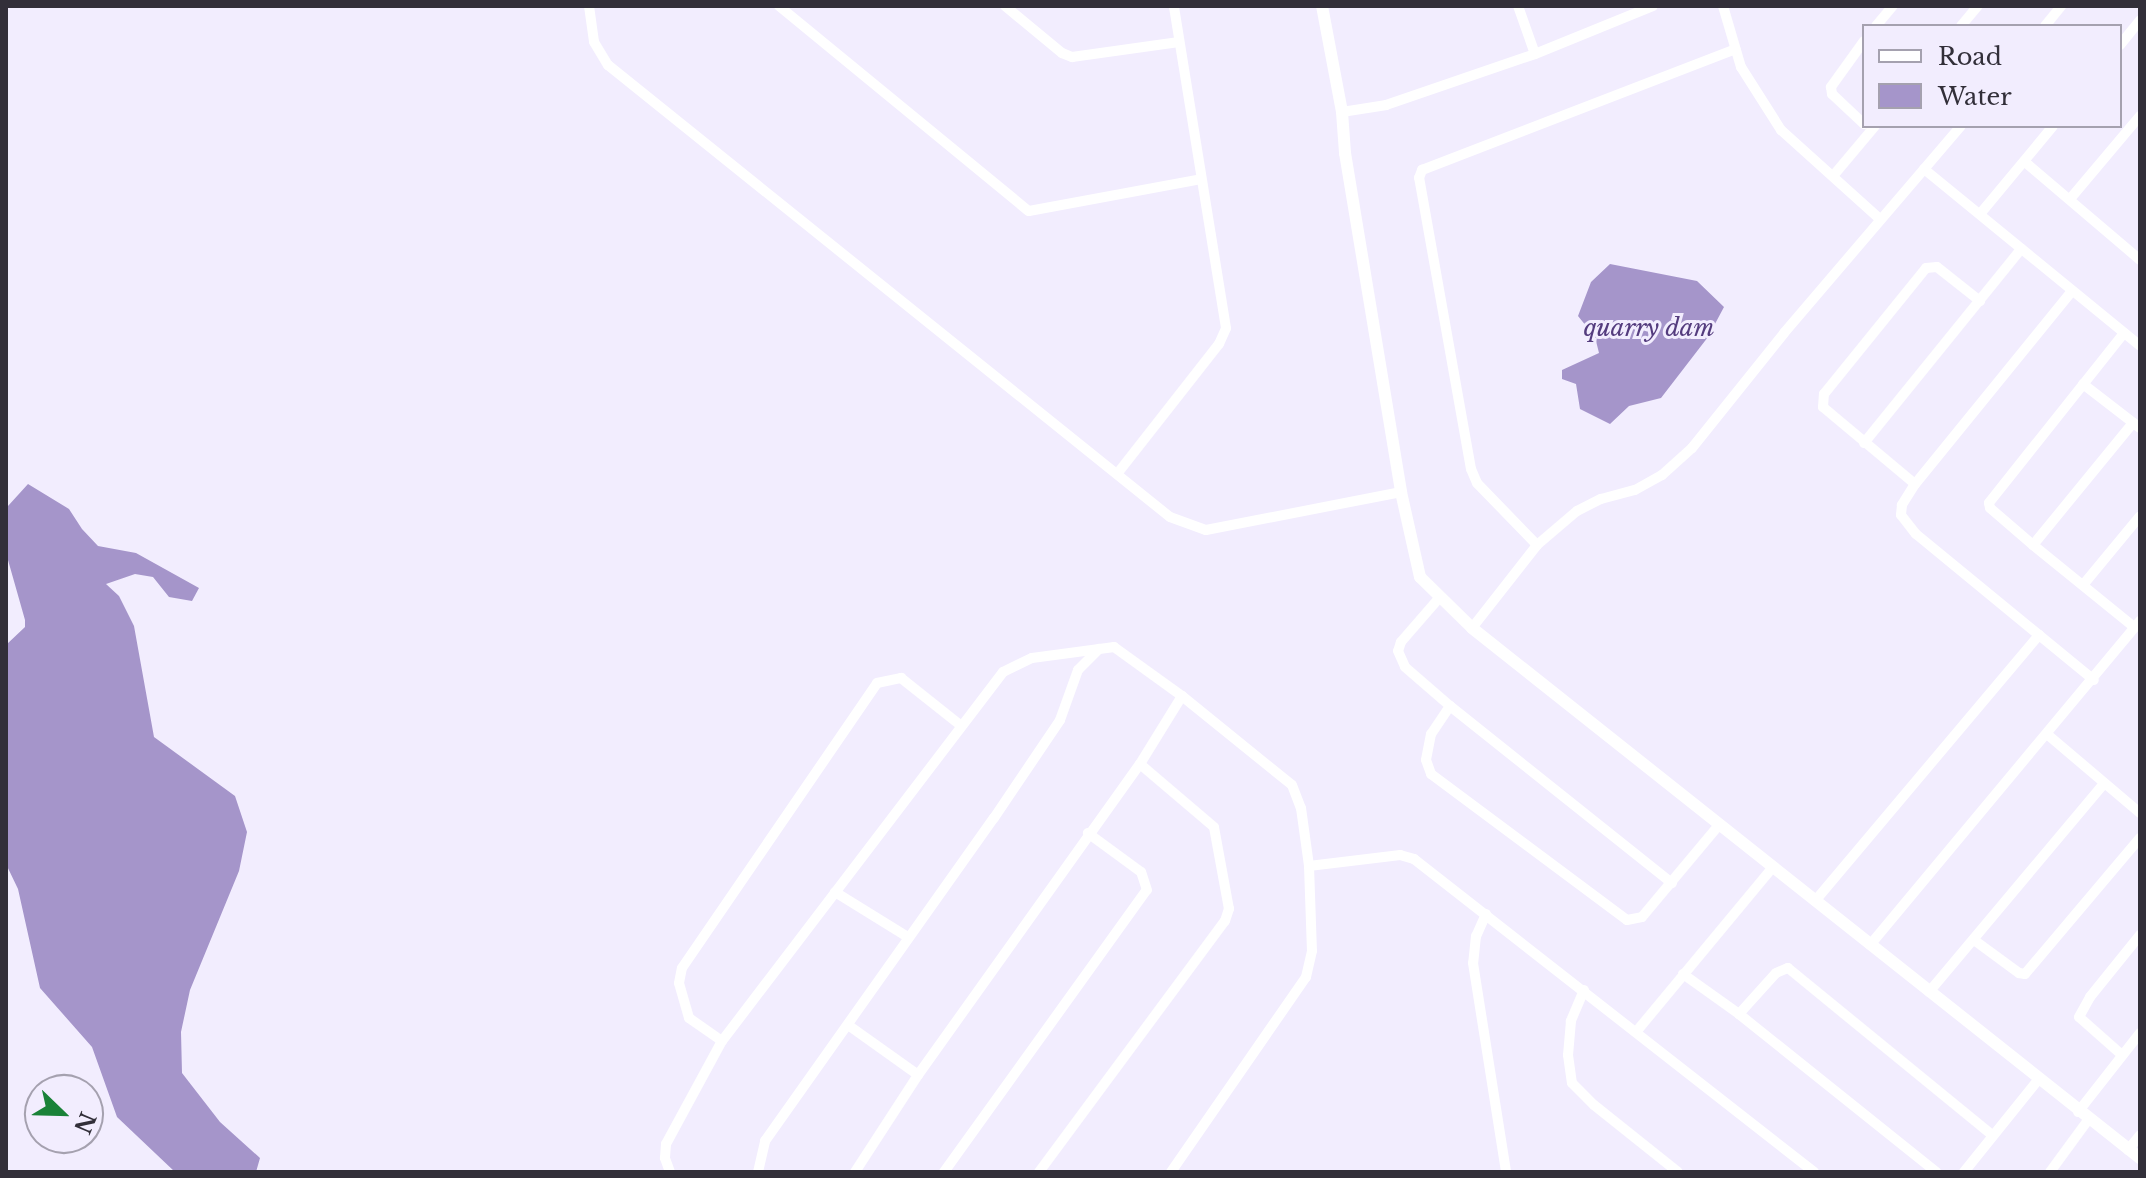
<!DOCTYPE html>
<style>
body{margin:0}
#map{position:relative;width:2146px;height:1178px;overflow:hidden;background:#f2edfe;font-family:"Libre Baskerville",serif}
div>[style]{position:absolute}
.water>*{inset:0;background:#a595ca}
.minor>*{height:10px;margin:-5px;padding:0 5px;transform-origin:5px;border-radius:5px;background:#fff}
.tertiary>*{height:12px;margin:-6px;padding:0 6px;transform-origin:6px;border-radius:6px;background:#fff}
span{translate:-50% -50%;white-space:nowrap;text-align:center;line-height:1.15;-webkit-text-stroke:6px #f2edfe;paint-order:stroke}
.water-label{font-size:24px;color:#543c7e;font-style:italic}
.frame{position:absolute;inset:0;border:8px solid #322f39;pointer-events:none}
.legend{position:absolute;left:1862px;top:24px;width:260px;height:104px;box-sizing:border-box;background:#f2edfe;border:2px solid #a5a1af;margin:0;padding:10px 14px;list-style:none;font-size:24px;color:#322f39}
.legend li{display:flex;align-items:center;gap:16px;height:40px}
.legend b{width:40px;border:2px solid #a5a1af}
.north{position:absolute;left:24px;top:1074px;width:80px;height:80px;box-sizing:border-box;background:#f2edfe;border:2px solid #a5a1af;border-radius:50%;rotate:113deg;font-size:22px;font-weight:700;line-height:32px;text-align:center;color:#322f39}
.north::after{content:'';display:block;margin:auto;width:28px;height:36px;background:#1a8238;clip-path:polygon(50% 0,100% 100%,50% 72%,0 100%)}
</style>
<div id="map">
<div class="water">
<i style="clip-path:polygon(1610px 264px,1697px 281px,1724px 307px,1708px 337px,1661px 398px,1629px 406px,1610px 424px,1580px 409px,1576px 384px,1562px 379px,1562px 370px,1599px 353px,1595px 337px,1578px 316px,1591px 282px)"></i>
<i style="clip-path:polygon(28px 484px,69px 509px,82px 529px,98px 546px,136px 553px,199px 588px,192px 601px,169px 597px,153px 577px,135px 574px,106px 584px,119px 596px,134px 626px,154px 737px,235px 796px,247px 832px,239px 871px,190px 990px,181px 1032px,182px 1073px,220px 1122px,260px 1158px,256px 1172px,175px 1172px,117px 1117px,92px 1047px,40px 988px,18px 889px,6px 864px,6px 645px,25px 627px,25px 620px,6px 553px,6px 522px,8px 506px)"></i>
</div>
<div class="minor">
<i style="left:589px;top:6px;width:36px;rotate:82deg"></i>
<i style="left:594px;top:42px;width:27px;rotate:59deg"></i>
<i style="left:608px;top:65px;width:721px;rotate:38.81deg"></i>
<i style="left:1170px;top:517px;width:38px;rotate:20deg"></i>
<i style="left:1206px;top:530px;width:199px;rotate:-11deg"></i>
<i style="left:779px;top:6px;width:323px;rotate:39.4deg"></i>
<i style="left:1029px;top:211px;width:175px;rotate:-10.5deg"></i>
<i style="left:1005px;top:6px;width:74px;rotate:39.5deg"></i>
<i style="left:1062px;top:53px;width:11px;rotate:22deg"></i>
<i style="left:1072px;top:57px;width:108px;rotate:-8deg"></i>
<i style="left:1723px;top:6px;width:64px;rotate:73.6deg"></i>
<i style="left:1741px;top:67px;width:75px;rotate:57.6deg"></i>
<i style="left:1781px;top:130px;width:133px;rotate:42deg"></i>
<i style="left:1876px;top:26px;width:26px;rotate:-50deg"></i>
<i style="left:1961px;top:26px;width:26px;rotate:-50deg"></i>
<i style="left:2045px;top:26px;width:26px;rotate:-51deg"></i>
<i style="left:1864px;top:41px;width:57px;rotate:125.7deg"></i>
<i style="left:1831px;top:87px;width:7px;rotate:82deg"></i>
<i style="left:1832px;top:94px;width:44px;rotate:43.2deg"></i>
<i style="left:2120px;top:45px;width:32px;rotate:-51deg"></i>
<i style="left:1535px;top:54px;width:127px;rotate:-22.1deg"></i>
<i style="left:1342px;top:112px;width:45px;rotate:-9deg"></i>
<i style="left:1386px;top:105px;width:157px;rotate:-18.9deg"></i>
<i style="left:1535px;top:54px;width:51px;rotate:-109.5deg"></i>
<i style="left:2025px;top:162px;width:151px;rotate:40.4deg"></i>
<i style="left:1924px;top:169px;width:279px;rotate:39.3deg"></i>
<i style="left:1833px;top:176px;width:65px;rotate:-50deg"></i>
<i style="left:2070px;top:199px;width:109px;rotate:-49.9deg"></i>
<i style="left:1980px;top:214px;width:114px;rotate:-50.3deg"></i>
<i style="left:2072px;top:291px;width:249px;rotate:129.1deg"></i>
<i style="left:1915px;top:484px;width:25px;rotate:122deg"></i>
<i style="left:1902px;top:505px;width:10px;rotate:96deg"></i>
<i style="left:1901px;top:515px;width:24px;rotate:52deg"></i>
<i style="left:1916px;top:534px;width:230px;rotate:39.4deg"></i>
<i style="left:2124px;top:333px;width:217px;rotate:128.5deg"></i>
<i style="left:1989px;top:503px;width:5px;rotate:79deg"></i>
<i style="left:1990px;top:508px;width:57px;rotate:40.7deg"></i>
<i style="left:2033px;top:545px;width:130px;rotate:39.1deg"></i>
<i style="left:2083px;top:384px;width:72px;rotate:37.7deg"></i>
<i style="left:1864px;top:443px;width:250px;rotate:-51deg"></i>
<i style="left:1117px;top:474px;width:165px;rotate:-51.9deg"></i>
<i style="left:1219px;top:344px;width:17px;rotate:-66deg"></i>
<i style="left:1226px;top:328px;width:326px;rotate:-99.2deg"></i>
<i style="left:1915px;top:484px;width:120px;rotate:-140.1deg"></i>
<i style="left:1823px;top:407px;width:13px;rotate:-86deg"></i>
<i style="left:1824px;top:394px;width:162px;rotate:-51deg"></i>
<i style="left:1926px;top:268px;width:11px;rotate:-5deg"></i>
<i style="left:1937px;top:267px;width:55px;rotate:38.3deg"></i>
<i style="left:1537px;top:545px;width:86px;rotate:-134.1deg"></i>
<i style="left:1477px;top:483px;width:15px;rotate:-113deg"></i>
<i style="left:1471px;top:469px;width:296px;rotate:-100.1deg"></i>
<i style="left:1419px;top:178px;width:9px;rotate:-69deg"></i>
<i style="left:1422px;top:170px;width:336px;rotate:-21.1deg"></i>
<i style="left:2033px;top:545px;width:158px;rotate:-50.7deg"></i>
<i style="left:2083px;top:585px;width:89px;rotate:-50.4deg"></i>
<i style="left:1440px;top:597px;width:60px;rotate:130.9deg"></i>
<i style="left:1401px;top:642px;width:9px;rotate:108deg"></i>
<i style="left:1398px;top:651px;width:17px;rotate:66deg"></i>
<i style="left:1405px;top:667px;width:60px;rotate:40.9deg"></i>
<i style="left:1450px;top:706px;width:34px;rotate:124deg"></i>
<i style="left:1431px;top:734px;width:26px;rotate:101deg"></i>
<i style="left:1426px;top:760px;width:15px;rotate:70deg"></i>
<i style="left:1431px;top:774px;width:244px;rotate:36.7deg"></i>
<i style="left:1627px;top:920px;width:15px;rotate:-11deg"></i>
<i style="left:1642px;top:917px;width:119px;rotate:-50.1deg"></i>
<i style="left:1472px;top:628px;width:105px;rotate:-51.9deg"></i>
<i style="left:1537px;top:545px;width:52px;rotate:-40.4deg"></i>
<i style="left:1577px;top:511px;width:27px;rotate:-27deg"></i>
<i style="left:1601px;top:499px;width:35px;rotate:-15deg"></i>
<i style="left:1635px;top:490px;width:31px;rotate:-29deg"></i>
<i style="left:1662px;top:475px;width:40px;rotate:-42deg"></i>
<i style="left:1692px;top:448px;width:147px;rotate:-51.3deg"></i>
<i style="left:1784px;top:333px;width:272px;rotate:-49.5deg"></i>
<i style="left:1450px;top:706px;width:284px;rotate:38.6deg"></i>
<i style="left:2048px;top:735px;width:121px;rotate:40.3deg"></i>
<i style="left:1309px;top:866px;width:92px;rotate:-6.9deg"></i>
<i style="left:1400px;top:855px;width:15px;rotate:16deg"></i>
<i style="left:1414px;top:859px;width:508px;rotate:38.04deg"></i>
<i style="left:835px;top:892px;width:86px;rotate:31.7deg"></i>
<i style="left:1815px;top:901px;width:348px;rotate:-49.9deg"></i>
<i style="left:1486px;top:914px;width:24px;rotate:114deg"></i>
<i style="left:1476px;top:936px;width:27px;rotate:96deg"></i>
<i style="left:1473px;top:963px;width:212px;rotate:81deg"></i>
<i style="left:1974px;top:940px;width:56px;rotate:36.3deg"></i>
<i style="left:2019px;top:973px;width:6px;rotate:9deg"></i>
<i style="left:2025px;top:974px;width:178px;rotate:-49.8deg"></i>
<i style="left:1870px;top:945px;width:422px;rotate:-50.2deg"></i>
<i style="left:1683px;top:974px;width:69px;rotate:35.5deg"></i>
<i style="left:1739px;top:1014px;width:253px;rotate:38.7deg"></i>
<i style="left:1584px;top:990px;width:34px;rotate:113deg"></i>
<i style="left:1571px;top:1021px;width:34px;rotate:95deg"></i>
<i style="left:1568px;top:1055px;width:28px;rotate:82deg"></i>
<i style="left:1572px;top:1083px;width:31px;rotate:45deg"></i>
<i style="left:1594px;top:1105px;width:107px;rotate:38.6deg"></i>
<i style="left:1929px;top:992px;width:270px;rotate:-50deg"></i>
<i style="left:1739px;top:1014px;width:55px;rotate:-47.9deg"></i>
<i style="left:1776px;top:973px;width:13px;rotate:-23deg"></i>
<i style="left:1788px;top:968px;width:264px;rotate:39.3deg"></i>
<i style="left:848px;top:1025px;width:86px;rotate:35.5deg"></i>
<i style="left:1636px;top:1032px;width:213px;rotate:-50.3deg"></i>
<i style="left:722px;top:1041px;width:40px;rotate:-145.1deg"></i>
<i style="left:689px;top:1018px;width:36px;rotate:-106deg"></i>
<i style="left:679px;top:983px;width:15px;rotate:-79deg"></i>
<i style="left:682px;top:968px;width:345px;rotate:-55.6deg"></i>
<i style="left:877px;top:683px;width:25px;rotate:-12deg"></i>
<i style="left:901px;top:678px;width:75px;rotate:38.5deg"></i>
<i style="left:2122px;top:1055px;width:57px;rotate:-138.5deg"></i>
<i style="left:2079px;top:1017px;width:23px;rotate:-61deg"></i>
<i style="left:2090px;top:997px;width:80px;rotate:-51.1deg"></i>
<i style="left:2078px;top:1112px;width:100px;rotate:-51.9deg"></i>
<i style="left:2128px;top:1150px;width:19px;rotate:-51deg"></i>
<i style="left:670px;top:1172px;width:15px;rotate:-110deg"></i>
<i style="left:665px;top:1158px;width:14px;rotate:-86deg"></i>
<i style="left:666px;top:1144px;width:117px;rotate:-61.5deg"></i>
<i style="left:722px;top:1041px;width:464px;rotate:-52.7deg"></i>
<i style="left:1003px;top:672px;width:32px;rotate:-26deg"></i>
<i style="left:1032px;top:658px;width:83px;rotate:-7.6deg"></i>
<i style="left:1114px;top:647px;width:84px;rotate:35.8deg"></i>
<i style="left:1182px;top:696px;width:141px;rotate:39deg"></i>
<i style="left:1292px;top:785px;width:25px;rotate:69deg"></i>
<i style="left:1301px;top:808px;width:59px;rotate:82.1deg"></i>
<i style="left:1309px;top:866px;width:85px;rotate:88deg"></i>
<i style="left:1312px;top:951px;width:27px;rotate:103deg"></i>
<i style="left:1306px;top:977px;width:237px;rotate:124.7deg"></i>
<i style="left:758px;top:1172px;width:32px;rotate:-77deg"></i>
<i style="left:765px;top:1141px;width:396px;rotate:-54.7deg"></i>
<i style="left:994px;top:818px;width:118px;rotate:-56deg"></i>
<i style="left:1060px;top:720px;width:53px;rotate:-70.2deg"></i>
<i style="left:1078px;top:670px;width:30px;rotate:-45deg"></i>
<i style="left:855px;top:1172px;width:116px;rotate:-57deg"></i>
<i style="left:918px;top:1075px;width:382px;rotate:-54.5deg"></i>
<i style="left:1140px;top:764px;width:80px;rotate:-58.3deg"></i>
<i style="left:944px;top:1172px;width:347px;rotate:-54.3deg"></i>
<i style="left:1147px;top:890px;width:19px;rotate:-108deg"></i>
<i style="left:1141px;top:872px;width:66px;rotate:-143.7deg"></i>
<i style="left:1039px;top:1172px;width:312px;rotate:-53.5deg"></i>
<i style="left:1225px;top:921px;width:13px;rotate:-72deg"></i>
<i style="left:1229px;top:909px;width:83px;rotate:-100.4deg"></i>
<i style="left:1214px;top:827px;width:97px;rotate:-139.6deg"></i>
<i style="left:1964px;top:1172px;width:118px;rotate:-51.2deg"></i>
<i style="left:2050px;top:1172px;width:64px;rotate:-53.8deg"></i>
</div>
<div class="tertiary">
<i style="left:1322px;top:6px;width:108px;rotate:79.3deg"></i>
<i style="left:1342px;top:112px;width:41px;rotate:85.8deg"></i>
<i style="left:1345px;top:153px;width:344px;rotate:80.6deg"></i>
<i style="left:1401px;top:492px;width:87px;rotate:77.4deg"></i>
<i style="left:1420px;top:577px;width:73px;rotate:44.4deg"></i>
<i style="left:1472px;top:628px;width:853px;rotate:38.43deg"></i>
</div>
<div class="water-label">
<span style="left:1649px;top:328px">quarry dam</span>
</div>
<div class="frame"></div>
<ul class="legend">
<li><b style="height:10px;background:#fff"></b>Road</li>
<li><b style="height:22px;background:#a595ca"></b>Water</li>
</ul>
<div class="north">N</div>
</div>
